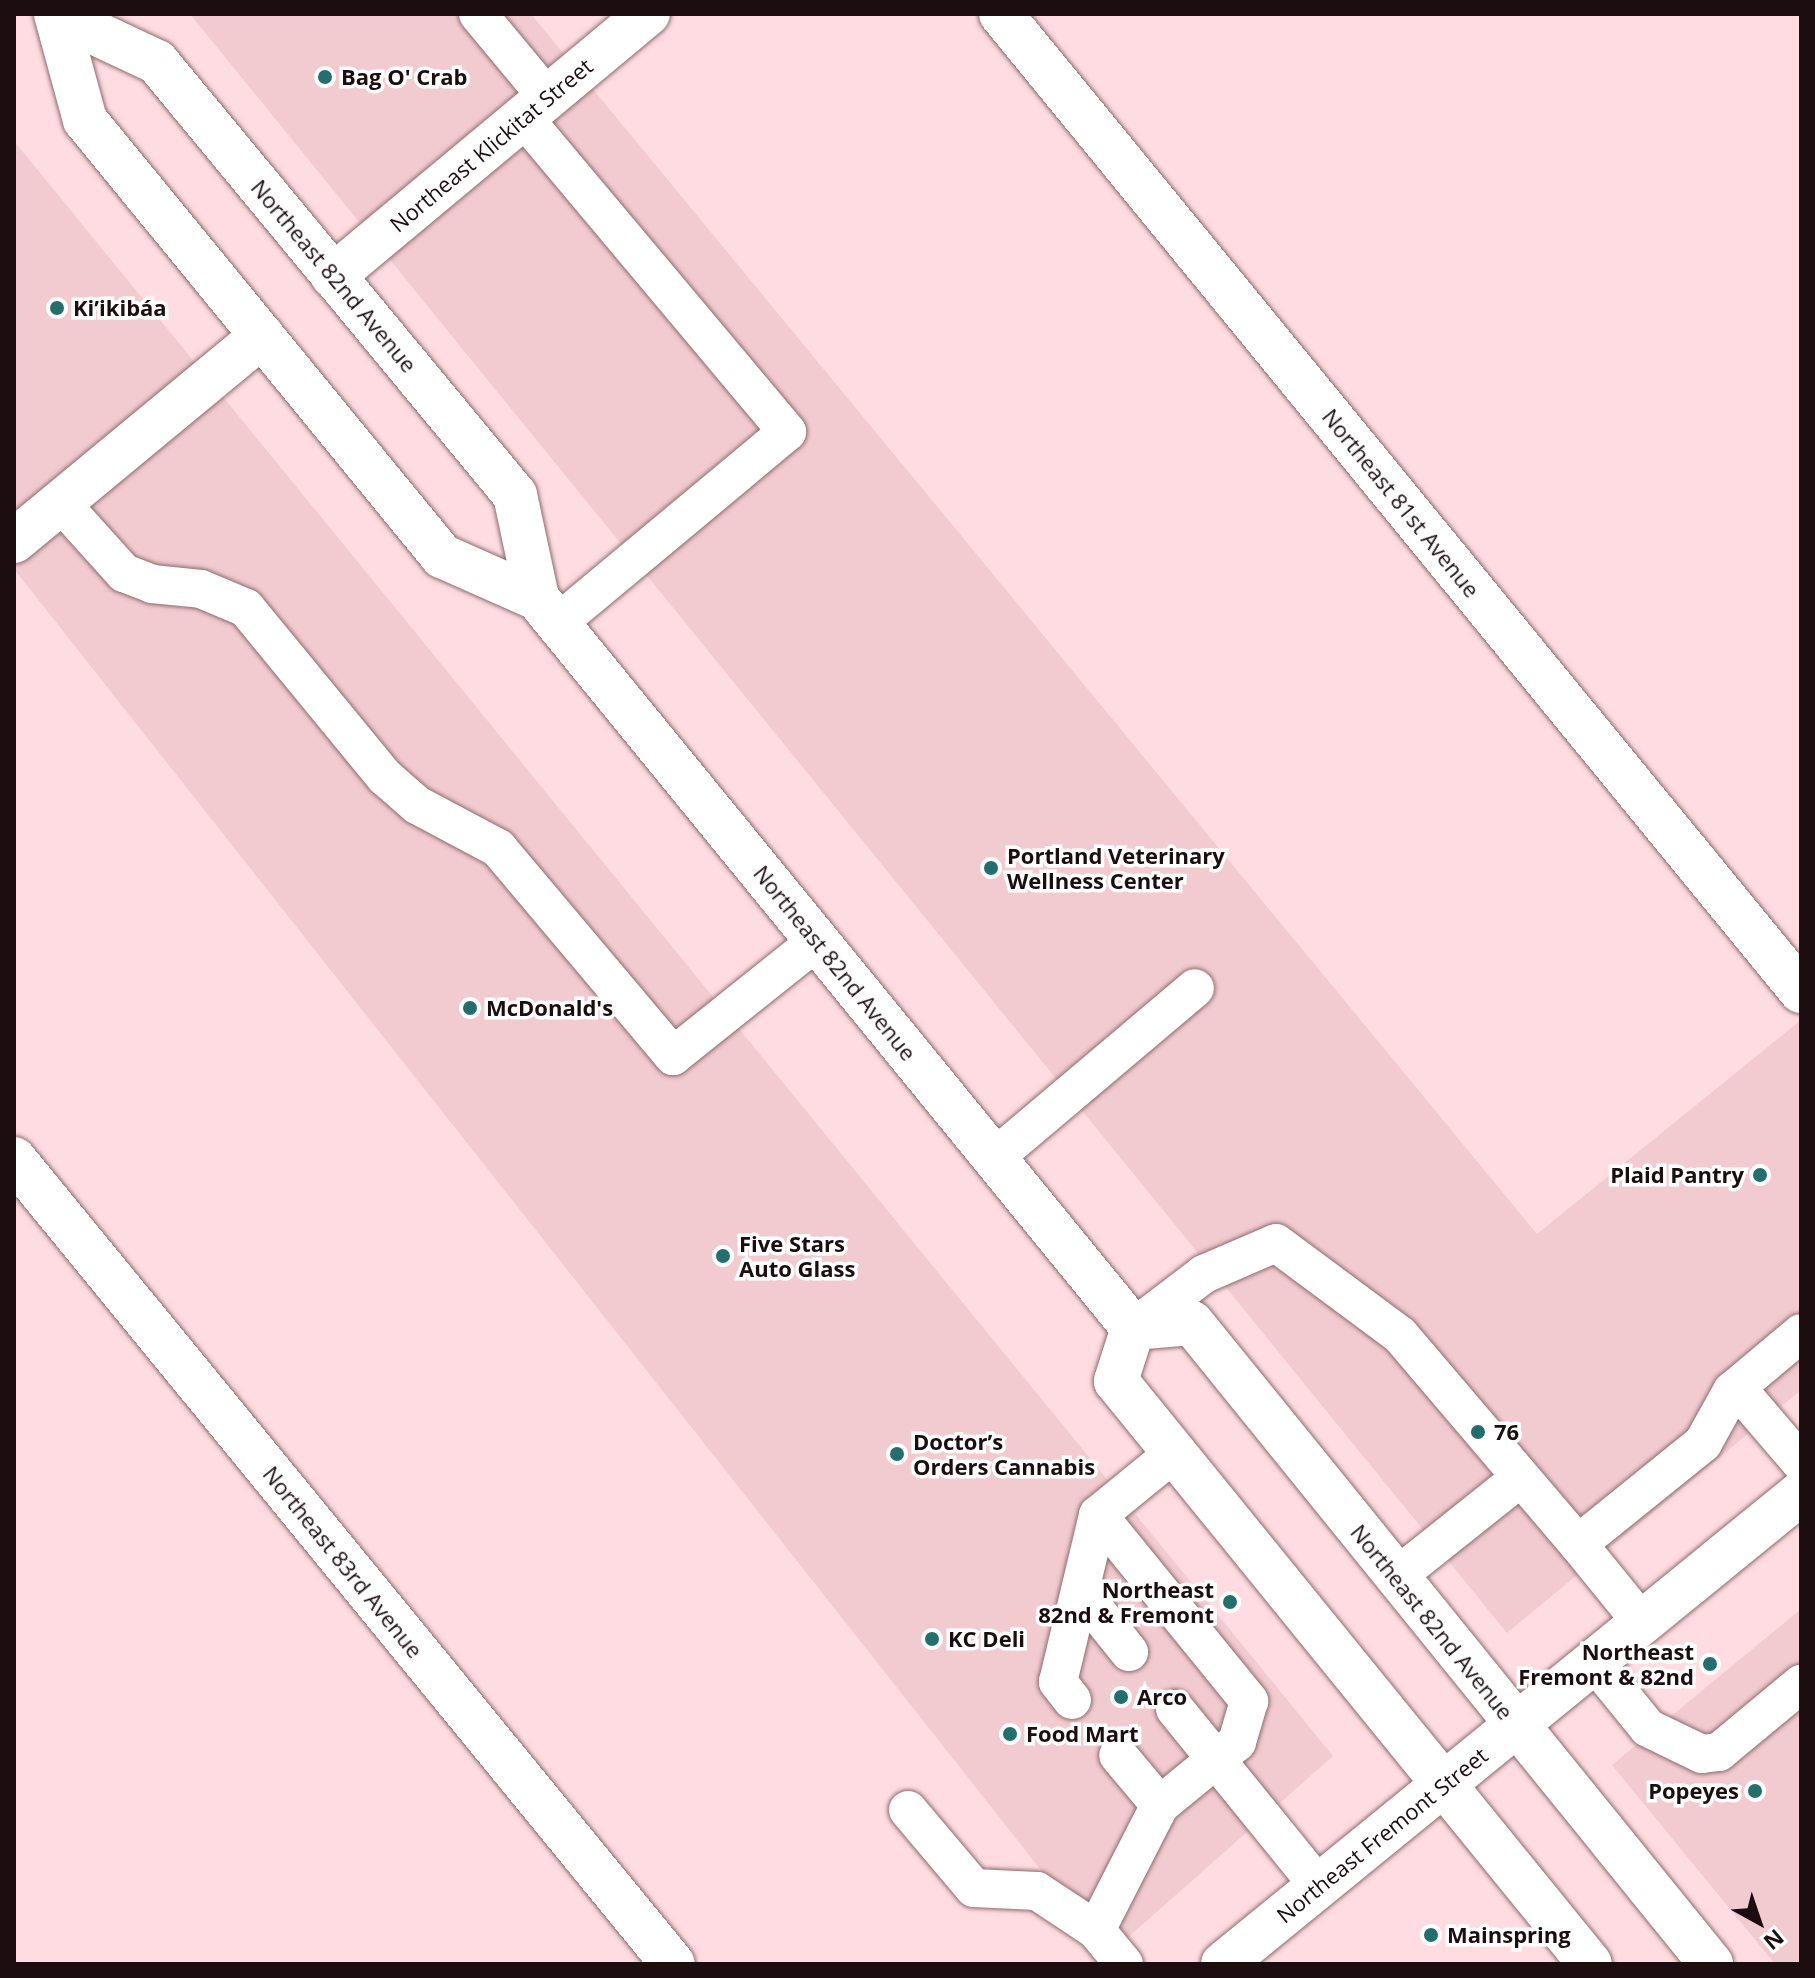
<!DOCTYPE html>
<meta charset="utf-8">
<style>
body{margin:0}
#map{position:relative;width:1815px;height:1978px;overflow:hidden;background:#fedce1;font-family:"Open Sans",sans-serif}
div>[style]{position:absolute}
.built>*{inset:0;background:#f2cbd0}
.roads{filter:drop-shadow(0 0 2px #8e6a6f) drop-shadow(0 0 2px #8e6a6f)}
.lane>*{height:38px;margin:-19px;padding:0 19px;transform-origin:19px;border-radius:19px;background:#fff}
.street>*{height:44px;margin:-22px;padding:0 22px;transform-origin:22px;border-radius:22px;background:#fff}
.secondary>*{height:44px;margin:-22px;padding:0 22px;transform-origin:22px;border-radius:22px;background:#fff}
.primary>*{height:44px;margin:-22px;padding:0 22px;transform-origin:22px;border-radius:22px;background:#fff}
.dots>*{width:22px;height:22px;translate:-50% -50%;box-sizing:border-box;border:4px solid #fff;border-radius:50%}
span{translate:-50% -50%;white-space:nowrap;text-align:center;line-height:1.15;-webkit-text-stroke:7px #fff;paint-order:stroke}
.poi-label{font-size:22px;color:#1b0d10;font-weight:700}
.left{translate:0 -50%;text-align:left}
.right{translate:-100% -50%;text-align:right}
.street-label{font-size:22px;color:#1b0d10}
.frame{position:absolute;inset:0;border:16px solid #1b0d10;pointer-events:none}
.north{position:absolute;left:1719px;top:1882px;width:80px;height:80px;-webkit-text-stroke:6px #fff;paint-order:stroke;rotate:140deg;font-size:22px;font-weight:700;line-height:32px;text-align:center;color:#1b0d10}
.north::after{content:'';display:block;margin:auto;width:28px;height:36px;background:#1b0d10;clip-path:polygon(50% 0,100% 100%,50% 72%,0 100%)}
</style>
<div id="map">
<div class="built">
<i style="clip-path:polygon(190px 14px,531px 14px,1537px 1234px,1801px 1020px,1801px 1390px,1507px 1633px)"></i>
<i style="clip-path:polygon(14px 141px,1333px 1756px,1108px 1955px,14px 569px)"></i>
<i style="clip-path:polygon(1801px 1609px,1801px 1964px,1775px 1964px,1612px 1765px)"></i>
</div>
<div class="roads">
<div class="lane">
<i style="left:478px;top:14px;width:108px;rotate:50.3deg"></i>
<i style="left:523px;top:117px;width:411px;rotate:50deg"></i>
<i style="left:787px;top:432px;width:298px;rotate:140.2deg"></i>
<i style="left:60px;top:502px;width:96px;rotate:48deg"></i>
<i style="left:124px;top:573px;width:30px;rotate:21deg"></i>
<i style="left:152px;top:584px;width:49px;rotate:5.8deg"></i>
<i style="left:201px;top:589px;width:49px;rotate:22.9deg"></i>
<i style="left:246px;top:608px;width:219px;rotate:50.6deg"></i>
<i style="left:385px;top:777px;width:43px;rotate:41.2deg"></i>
<i style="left:417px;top:805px;width:92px;rotate:28deg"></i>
<i style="left:498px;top:848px;width:272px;rotate:49.9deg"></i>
<i style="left:673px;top:1056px;width:184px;rotate:-38.6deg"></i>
<i style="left:994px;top:1158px;width:263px;rotate:-40.2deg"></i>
<i style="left:1133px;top:1328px;width:89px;rotate:-37.3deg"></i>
<i style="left:1204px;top:1274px;width:78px;rotate:-23.3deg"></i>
<i style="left:1276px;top:1243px;width:154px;rotate:36.6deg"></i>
<i style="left:1400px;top:1335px;width:275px;rotate:49.6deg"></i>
<i style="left:1737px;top:1388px;width:99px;rotate:49.5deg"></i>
<i style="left:1098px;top:1515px;width:240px;rotate:50.9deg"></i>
<i style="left:1249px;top:1701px;width:43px;rotate:106.3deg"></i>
<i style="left:1237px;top:1742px;width:99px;rotate:140.7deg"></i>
<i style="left:1160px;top:1805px;width:65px;rotate:-130deg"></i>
<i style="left:1396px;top:1577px;width:159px;rotate:-38.6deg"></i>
<i style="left:1081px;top:1592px;width:77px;rotate:51.3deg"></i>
<i style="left:1643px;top:1624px;width:103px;rotate:-129.1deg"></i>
<i style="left:1578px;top:1544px;width:161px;rotate:-38.9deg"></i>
<i style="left:1703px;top:1443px;width:60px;rotate:-60.9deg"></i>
<i style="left:1732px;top:1391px;width:90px;rotate:-40deg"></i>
<i style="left:1596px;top:1664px;width:82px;rotate:50.9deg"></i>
<i style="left:1648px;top:1728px;width:60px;rotate:25.7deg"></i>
<i style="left:1702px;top:1754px;width:17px;rotate:-7deg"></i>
<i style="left:1719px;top:1752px;width:107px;rotate:-39.7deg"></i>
<i style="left:1072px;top:1700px;width:23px;rotate:-128deg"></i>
<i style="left:1058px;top:1682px;width:172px;rotate:-76.5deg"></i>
<i style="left:1098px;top:1515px;width:98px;rotate:-39.2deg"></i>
<i style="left:1175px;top:1709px;width:227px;rotate:50.9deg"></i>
<i style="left:908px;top:1810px;width:102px;rotate:49.8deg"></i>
<i style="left:974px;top:1888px;width:63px;rotate:2.7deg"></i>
<i style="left:1037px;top:1891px;width:71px;rotate:33.5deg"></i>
<i style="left:1124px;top:1964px;width:44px;rotate:-129.5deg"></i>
<i style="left:1096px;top:1930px;width:140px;rotate:-62.9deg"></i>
</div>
<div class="street">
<i style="left:1001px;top:14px;width:1263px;rotate:50.69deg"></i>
<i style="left:333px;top:276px;width:410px;rotate:-39.8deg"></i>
<i style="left:14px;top:541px;width:322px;rotate:-39.6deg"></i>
<i style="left:14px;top:1159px;width:1040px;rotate:50.7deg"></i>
</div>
<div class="secondary">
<i style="left:1223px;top:1964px;width:746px;rotate:-39.18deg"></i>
</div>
<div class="primary">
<i style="left:56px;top:14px;width:110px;rotate:74.7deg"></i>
<i style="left:85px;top:120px;width:564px;rotate:50.69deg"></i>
<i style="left:442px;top:556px;width:104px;rotate:23.9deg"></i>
<i style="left:537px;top:598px;width:942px;rotate:50.77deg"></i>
<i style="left:57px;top:15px;width:110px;rotate:25.2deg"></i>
<i style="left:157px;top:62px;width:562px;rotate:50.42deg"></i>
<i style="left:515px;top:495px;width:105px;rotate:77.9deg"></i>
<i style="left:1133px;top:1328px;width:59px;rotate:-4.8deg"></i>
<i style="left:1192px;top:1323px;width:825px;rotate:51deg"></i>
<i style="left:1133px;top:1328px;width:56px;rotate:107.8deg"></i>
<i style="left:1116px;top:1381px;width:751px;rotate:50.89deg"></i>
</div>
</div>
<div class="dots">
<i style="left:325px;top:77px;background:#246f6d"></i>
<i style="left:57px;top:308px;background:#246f6d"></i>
<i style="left:991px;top:868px;background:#246f6d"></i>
<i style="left:470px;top:1008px;background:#246f6d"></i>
<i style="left:1760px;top:1175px;background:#246f6d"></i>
<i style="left:723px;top:1256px;background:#246f6d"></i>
<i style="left:1478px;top:1432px;background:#246f6d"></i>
<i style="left:897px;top:1454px;background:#246f6d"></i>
<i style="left:1230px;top:1602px;background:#246f6d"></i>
<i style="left:932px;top:1639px;background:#246f6d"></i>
<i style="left:1710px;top:1664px;background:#246f6d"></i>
<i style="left:1121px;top:1697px;background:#246f6d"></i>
<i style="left:1010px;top:1734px;background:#246f6d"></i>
<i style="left:1755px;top:1791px;background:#246f6d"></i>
<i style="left:1431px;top:1935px;background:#246f6d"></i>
</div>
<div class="poi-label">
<span class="left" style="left:341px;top:77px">Bag O' Crab</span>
<span class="left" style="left:73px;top:308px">Ki’ikibáa</span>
<span class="left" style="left:1007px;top:868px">Portland Veterinary<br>Wellness Center</span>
<span class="left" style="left:486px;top:1008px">McDonald's</span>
<span class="right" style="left:1744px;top:1175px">Plaid Pantry</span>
<span class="left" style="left:739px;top:1256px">Five Stars<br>Auto Glass</span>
<span class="left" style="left:1494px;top:1432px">76</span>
<span class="left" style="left:913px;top:1454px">Doctor’s<br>Orders Cannabis</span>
<span class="right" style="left:1214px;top:1602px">Northeast<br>82nd &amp; Fremont</span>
<span class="left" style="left:948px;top:1639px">KC Deli</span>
<span class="right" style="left:1694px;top:1664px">Northeast<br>Fremont &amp; 82nd</span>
<span class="left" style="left:1137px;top:1697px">Arco</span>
<span class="left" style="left:1026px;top:1734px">Food Mart</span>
<span class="right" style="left:1739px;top:1791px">Popeyes</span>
<span class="left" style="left:1447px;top:1935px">Mainspring</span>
</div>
<div class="street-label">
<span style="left:491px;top:145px;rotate:-40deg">Northeast Klickitat Street</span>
<span style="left:334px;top:276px;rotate:50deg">Northeast 82nd Avenue</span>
<span style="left:1401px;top:503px;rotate:51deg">Northeast 81st Avenue</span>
<span style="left:835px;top:963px;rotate:51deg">Northeast 82nd Avenue</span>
<span style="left:343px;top:1562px;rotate:51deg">Northeast 83rd Avenue</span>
<span style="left:1432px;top:1622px;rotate:51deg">Northeast 82nd Avenue</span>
<span style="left:1382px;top:1835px;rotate:-39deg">Northeast Fremont Street</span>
</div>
<div class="frame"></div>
<div class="north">N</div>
</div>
